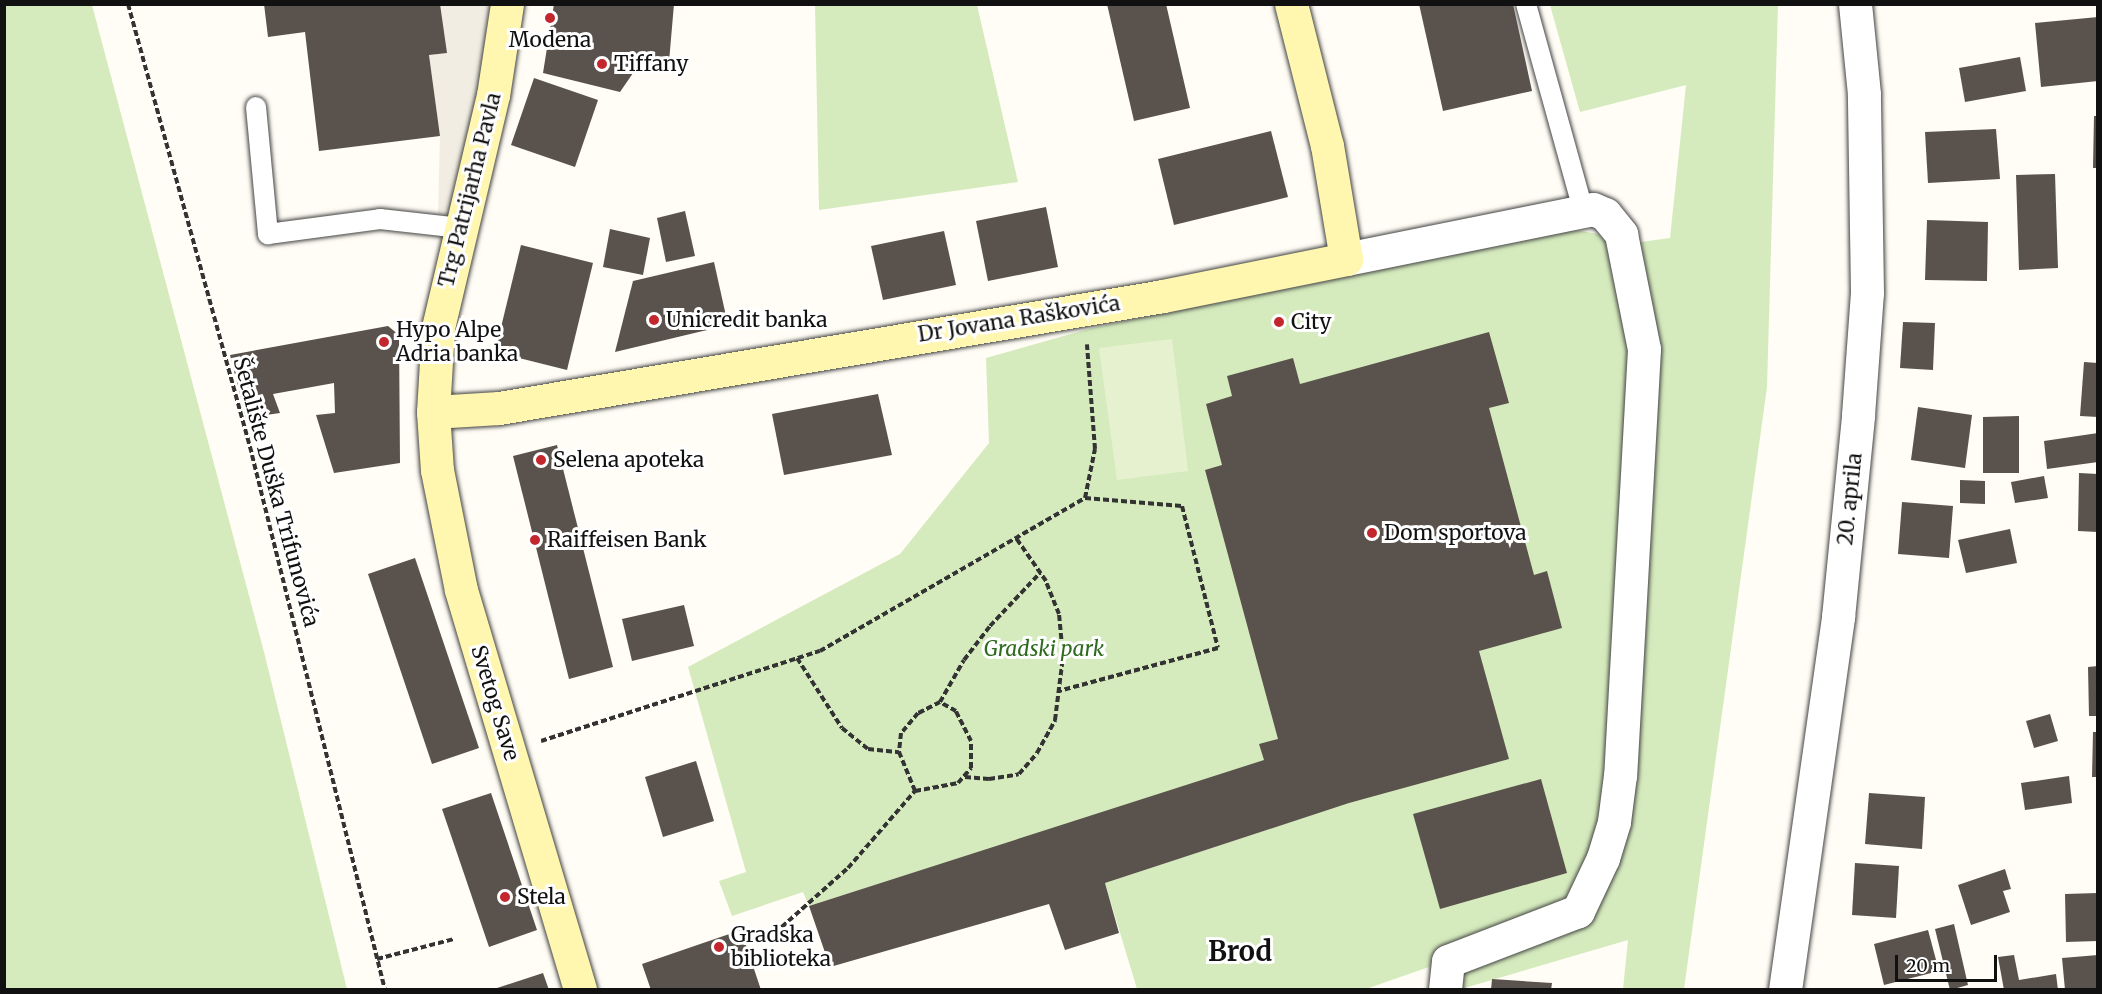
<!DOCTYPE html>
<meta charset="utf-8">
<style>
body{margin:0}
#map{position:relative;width:2102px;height:994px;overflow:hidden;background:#fffdf5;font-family:Merriweather,serif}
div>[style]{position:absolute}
.green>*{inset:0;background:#d5ebbd}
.pitch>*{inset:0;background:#e6f2cf}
.plaza>*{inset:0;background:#f1ede2}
.building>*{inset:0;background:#5a524d}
.path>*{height:4px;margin-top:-2px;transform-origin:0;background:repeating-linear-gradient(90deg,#333 0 6px,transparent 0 9px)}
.roads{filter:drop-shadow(0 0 2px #444) drop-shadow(0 0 2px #444)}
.lane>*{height:20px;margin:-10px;padding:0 10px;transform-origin:10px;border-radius:10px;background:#fff}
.street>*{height:33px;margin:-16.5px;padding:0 16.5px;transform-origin:16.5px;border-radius:16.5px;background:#fff}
.secondary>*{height:33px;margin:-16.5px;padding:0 16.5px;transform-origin:16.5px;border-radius:16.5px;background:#fff6b0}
.dots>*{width:16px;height:16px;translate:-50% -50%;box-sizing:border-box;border:3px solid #fff;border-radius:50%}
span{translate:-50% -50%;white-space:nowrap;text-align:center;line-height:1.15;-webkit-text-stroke:6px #fff;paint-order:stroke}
.poi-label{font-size:21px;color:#111}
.left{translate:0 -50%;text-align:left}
.street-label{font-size:21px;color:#111}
.park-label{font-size:21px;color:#2f6b1f;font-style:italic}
.district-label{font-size:27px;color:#111;font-weight:700}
.frame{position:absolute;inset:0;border:6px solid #111;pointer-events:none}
.scale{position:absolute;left:1895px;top:955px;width:102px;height:27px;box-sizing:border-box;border:3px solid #111;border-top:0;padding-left:8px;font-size:18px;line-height:21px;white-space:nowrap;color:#111;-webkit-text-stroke:4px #fff;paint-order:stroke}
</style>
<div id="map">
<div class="green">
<i style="clip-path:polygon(5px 4px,92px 5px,264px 652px,347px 989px,5px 989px)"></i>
<i style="clip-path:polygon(815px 5px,977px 5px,1018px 182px,819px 210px)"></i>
<i style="clip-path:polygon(1550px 5px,1778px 5px,1767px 387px,1684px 989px,1623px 989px,1628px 940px,1461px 989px,1433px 989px,1429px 967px,1366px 989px,1137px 989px,1105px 883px,1348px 803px,1331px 741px,809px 906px,803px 892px,732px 916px,719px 881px,746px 872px,688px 667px,900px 554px,989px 443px,986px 358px,1092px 328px,1575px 230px,1598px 234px,1611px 246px,1670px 238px,1686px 85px,1580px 112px)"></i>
</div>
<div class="pitch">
<i style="clip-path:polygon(1172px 339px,1188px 471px,1117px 480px,1099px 348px)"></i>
</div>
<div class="plaza">
<i style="clip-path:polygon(440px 5px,495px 5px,453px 214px,438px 214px,440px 136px,429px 55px,446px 53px)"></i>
</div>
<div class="building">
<i style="clip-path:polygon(264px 4px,440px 4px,447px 53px,429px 55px,440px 136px,319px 151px,305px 32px,268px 37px)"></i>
<i style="clip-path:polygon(554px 4px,674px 4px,669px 62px,642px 60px,620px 92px,543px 73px)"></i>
<i style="clip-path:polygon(1107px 4px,1166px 4px,1190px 108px,1134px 121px)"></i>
<i style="clip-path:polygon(1419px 4px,1513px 4px,1532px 91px,1443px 111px)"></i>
<i style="clip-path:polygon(2098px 17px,2098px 81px,2041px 87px,2035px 23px)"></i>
<i style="clip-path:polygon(2020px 57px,2026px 91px,1965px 102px,1959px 68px)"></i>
<i style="clip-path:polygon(534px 78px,598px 100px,575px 167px,511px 145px)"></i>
<i style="clip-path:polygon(2094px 116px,2098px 116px,2098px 168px,2093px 168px)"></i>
<i style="clip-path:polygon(1996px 129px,2000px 179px,1928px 183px,1925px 132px)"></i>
<i style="clip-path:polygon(1271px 131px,1288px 197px,1174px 225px,1158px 159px)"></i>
<i style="clip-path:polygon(2055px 174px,2058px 268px,2019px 270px,2016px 175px)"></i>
<i style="clip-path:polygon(1046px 207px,1058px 267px,988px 281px,976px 221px)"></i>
<i style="clip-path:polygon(685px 211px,695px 256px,666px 262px,657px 218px)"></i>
<i style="clip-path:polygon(1927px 220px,1988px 222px,1987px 281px,1925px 280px)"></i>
<i style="clip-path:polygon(610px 229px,650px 238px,643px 275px,603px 267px)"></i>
<i style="clip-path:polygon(944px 231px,956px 285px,883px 300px,871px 246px)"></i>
<i style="clip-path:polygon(521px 245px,593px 263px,567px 370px,495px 352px)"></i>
<i style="clip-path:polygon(714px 262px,728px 325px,615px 352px,633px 281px)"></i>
<i style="clip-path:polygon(1903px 322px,1935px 323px,1933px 370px,1900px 368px)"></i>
<i style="clip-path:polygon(388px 326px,399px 335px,400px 463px,334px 473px,316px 415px,335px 413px,334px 383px,273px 394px,280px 413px,246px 418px,230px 355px)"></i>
<i style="clip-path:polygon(1489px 332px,1509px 403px,1489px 408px,1534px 575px,1547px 571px,1562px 628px,1479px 651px,1509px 759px,1349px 803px,1105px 883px,1119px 933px,1065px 950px,1049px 904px,830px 967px,809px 906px,1264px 760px,1259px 744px,1278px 739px,1205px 470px,1222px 465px,1206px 404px,1232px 396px,1227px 376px,1293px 358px,1300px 384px)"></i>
<i style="clip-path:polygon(2084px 362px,2098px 363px,2098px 417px,2080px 416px)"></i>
<i style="clip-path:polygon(878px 394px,892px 455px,784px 475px,772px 414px)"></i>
<i style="clip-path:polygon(1918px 407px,1972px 415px,1965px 468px,1911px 460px)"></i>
<i style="clip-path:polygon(2019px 416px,2019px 473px,1983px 473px,1983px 417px)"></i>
<i style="clip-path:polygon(2098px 433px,2098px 462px,2047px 469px,2044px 441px)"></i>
<i style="clip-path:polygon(557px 445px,613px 667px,569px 679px,513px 456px)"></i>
<i style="clip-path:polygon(2079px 473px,2098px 474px,2098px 532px,2078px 531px)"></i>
<i style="clip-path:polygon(2044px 476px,2048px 498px,2015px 503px,2011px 482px)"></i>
<i style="clip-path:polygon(1960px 480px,1985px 481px,1985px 504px,1960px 503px)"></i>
<i style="clip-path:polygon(1902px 502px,1953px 506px,1949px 558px,1898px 554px)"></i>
<i style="clip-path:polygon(2010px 529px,2017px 563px,1966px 573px,1958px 540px)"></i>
<i style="clip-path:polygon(415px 558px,479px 748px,432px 764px,368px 574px)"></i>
<i style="clip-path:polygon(684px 605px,694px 646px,632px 661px,622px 619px)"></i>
<i style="clip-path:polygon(2098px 666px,2098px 716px,2089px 716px,2088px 667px)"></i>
<i style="clip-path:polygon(2050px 714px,2058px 741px,2034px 748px,2026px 721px)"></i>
<i style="clip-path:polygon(2093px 732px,2098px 732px,2098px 777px,2092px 777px)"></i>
<i style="clip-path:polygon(696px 761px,714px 821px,663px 837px,645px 777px)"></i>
<i style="clip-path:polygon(2069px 776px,2072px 803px,2025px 810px,2021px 783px)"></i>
<i style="clip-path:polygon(1541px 779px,1567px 873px,1440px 909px,1413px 814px)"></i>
<i style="clip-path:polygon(491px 793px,537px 930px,489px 947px,442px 809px)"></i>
<i style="clip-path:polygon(1869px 793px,1925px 797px,1922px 849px,1865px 844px)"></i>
<i style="clip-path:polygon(1855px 863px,1899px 866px,1896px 918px,1852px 915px)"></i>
<i style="clip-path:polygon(2005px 869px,2011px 889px,2003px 891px,2010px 912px,1971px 925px,1958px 885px)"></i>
<i style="clip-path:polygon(2098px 893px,2098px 941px,2066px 942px,2065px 894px)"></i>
<i style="clip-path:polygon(1954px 924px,1968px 985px,1950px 990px,1935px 929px)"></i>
<i style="clip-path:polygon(741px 930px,761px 990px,651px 990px,642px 964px)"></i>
<i style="clip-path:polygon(1928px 930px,1939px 971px,1884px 985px,1874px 944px)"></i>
<i style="clip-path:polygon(2014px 955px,2019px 980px,2056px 974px,2058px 990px,2004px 990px,1998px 957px)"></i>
<i style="clip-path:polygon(2098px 955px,2098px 990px,2065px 990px,2062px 958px)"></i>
<i style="clip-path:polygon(543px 973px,549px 990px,494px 990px,494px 989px)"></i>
<i style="clip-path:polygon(1492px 979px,1552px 983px,1551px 990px,1491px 990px)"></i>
</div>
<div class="path">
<i style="left:128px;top:4px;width:468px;rotate:74.6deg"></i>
<i style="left:252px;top:455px;width:551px;rotate:76.04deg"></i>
<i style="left:1085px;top:498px;width:50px;rotate:-78.5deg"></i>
<i style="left:1095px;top:449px;width:105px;rotate:-94.4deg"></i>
<i style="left:797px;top:658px;width:83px;rotate:57.3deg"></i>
<i style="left:842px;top:728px;width:33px;rotate:39deg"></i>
<i style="left:868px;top:749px;width:31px;rotate:6deg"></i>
<i style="left:940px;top:702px;width:48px;rotate:-60.3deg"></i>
<i style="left:964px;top:660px;width:43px;rotate:-52.6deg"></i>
<i style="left:990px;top:626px;width:73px;rotate:-46.7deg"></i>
<i style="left:541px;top:741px;width:293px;rotate:-17.9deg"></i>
<i style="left:820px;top:651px;width:306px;rotate:-30deg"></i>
<i style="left:1085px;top:498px;width:97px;rotate:4.7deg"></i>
<i style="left:1182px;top:506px;width:146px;rotate:75.8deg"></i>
<i style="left:1218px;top:648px;width:165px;rotate:164.9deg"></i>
<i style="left:965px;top:777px;width:24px;rotate:5deg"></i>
<i style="left:989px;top:779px;width:30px;rotate:-9deg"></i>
<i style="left:1019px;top:774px;width:28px;rotate:-49deg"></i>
<i style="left:1037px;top:753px;width:38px;rotate:-61deg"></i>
<i style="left:1055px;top:720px;width:64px;rotate:-82.8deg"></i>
<i style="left:1063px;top:657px;width:43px;rotate:-95.3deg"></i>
<i style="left:1059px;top:614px;width:35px;rotate:-112deg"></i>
<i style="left:1046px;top:581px;width:52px;rotate:-124.9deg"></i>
<i style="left:775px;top:933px;width:98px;rotate:-41.7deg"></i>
<i style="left:848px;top:868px;width:102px;rotate:-49deg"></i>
<i style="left:915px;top:791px;width:44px;rotate:-10.5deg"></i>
<i style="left:958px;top:783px;width:20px;rotate:-49deg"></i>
<i style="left:971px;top:768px;width:27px;rotate:-90deg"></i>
<i style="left:971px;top:741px;width:34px;rotate:-117deg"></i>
<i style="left:956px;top:711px;width:18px;rotate:-151deg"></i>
<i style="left:940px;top:702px;width:25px;rotate:153deg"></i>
<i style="left:918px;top:713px;width:26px;rotate:130deg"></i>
<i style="left:901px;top:733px;width:19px;rotate:96deg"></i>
<i style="left:899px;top:752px;width:42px;rotate:67.7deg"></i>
<i style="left:377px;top:959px;width:80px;rotate:-14.6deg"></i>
</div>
<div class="roads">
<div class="lane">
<i style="left:1526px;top:4px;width:213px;rotate:74.5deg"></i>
<i style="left:256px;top:107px;width:128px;rotate:84.6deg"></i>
<i style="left:268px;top:234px;width:113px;rotate:-7.6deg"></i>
<i style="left:380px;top:219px;width:81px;rotate:6.4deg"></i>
</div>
<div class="street">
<i style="left:1346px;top:259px;width:252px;rotate:-11.4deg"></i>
<i style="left:1593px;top:209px;width:13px;rotate:23deg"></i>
<i style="left:1605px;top:214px;width:26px;rotate:51deg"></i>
<i style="left:1621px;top:234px;width:117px;rotate:78.7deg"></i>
<i style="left:1644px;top:349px;width:427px;rotate:93.2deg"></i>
<i style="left:1620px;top:775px;width:47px;rotate:97.3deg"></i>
<i style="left:1614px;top:822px;width:38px;rotate:107deg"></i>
<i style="left:1603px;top:858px;width:59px;rotate:115.3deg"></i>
<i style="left:1578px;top:911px;width:139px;rotate:159deg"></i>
<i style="left:1448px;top:961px;width:29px;rotate:96deg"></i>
<i style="left:1785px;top:990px;width:377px;rotate:-81.9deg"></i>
<i style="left:1838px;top:617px;width:203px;rotate:-84.3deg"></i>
<i style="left:1858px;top:415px;width:122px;rotate:-85.8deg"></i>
<i style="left:1867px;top:293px;width:199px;rotate:-90.9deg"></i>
<i style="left:1864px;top:94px;width:90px;rotate:-95.7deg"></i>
</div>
<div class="secondary">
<i style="left:507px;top:4px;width:92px;rotate:98.7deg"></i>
<i style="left:493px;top:95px;width:239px;rotate:103.3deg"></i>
<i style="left:438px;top:328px;width:84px;rotate:93.4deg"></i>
<i style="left:433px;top:412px;width:58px;rotate:86.1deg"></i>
<i style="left:437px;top:470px;width:122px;rotate:78.7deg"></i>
<i style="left:461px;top:590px;width:417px;rotate:73.4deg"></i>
<i style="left:433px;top:412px;width:66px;rotate:-3.5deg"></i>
<i style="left:499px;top:408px;width:673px;rotate:-9.57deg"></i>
<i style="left:1163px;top:296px;width:187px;rotate:-11.4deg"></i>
<i style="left:1346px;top:259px;width:115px;rotate:-99.5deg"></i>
<i style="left:1327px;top:146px;width:146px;rotate:-104.2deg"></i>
</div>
</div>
<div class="dots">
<i style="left:550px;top:18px;background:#c4262e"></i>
<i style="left:602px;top:64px;background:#c4262e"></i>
<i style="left:654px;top:320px;background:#c4262e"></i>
<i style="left:1279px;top:322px;background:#c4262e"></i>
<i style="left:384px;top:342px;background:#c4262e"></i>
<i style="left:541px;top:460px;background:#c4262e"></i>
<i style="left:1372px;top:533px;background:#c4262e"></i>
<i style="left:535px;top:540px;background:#c4262e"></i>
<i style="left:505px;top:897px;background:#c4262e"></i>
<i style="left:719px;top:947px;background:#c4262e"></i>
</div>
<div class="poi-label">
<span style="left:550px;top:40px">Modena</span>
<span class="left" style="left:614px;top:64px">Tiffany</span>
<span class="left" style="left:666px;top:320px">Unicredit banka</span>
<span class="left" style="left:1291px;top:322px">City</span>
<span class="left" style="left:396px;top:342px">Hypo Alpe<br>Adria banka</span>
<span class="left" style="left:553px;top:460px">Selena apoteka</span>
<span class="left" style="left:1384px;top:533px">Dom sportova</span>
<span class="left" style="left:547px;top:540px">Raiffeisen Bank</span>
<span class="left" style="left:517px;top:897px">Stela</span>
<span class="left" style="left:731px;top:947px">Gradska<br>biblioteka</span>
</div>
<div class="street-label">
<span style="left:470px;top:190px;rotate:-76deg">Trg Patrijarha Pavla</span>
<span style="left:1019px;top:319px;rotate:-9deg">Dr Jovana Raškovića</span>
<span style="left:276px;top:492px;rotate:75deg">Šetalište Duška Trifunovića</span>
<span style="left:1850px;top:499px;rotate:-84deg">20. aprila</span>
<span style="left:495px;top:703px;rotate:73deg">Svetog Save</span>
</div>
<div class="park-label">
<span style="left:1044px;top:649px">Gradski park</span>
</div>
<div class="district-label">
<span style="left:1240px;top:952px">Brod</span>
</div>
<div class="frame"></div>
<div class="scale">20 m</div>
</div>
